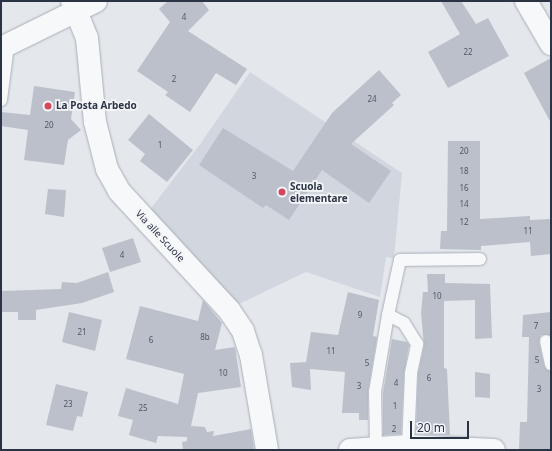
<!DOCTYPE html>
<style>
body{margin:0}
#map{position:relative;width:552px;height:451px;overflow:hidden;background:#e4e7ec;font-family:"Noto Sans",sans-serif}
div>[style]{position:absolute}
.built>*{inset:0;background:#d2d6de}
.building>*{inset:0;background:#bbc0ca}
.roads{filter:drop-shadow(0 0 1px #a9aeb7) drop-shadow(0 0 1px #a9aeb7)}
.lane>*{height:12px;margin:-6px;padding:0 6px;transform-origin:6px;border-radius:6px;background:#f7f8fa}
.street>*{height:22px;margin:-11px;padding:0 11px;transform-origin:11px;border-radius:11px;background:#f7f8fa}
.dots>*{width:11px;height:11px;translate:-50% -50%;box-sizing:border-box;border:2px solid #f4f6f9;border-radius:50%}
span{translate:-50% -50%;white-space:nowrap;text-align:center;line-height:1.15;-webkit-text-stroke:3.5px #f4f6f9;paint-order:stroke}
.number-label{font-size:8px;color:#4f5766}
.number-label span{-webkit-text-stroke-width:0}
.poi-label{font-size:10px;color:#2b3445;font-weight:700}
.left{translate:0 -50%;text-align:left}
.street-label{font-size:10px;color:#2b3445}
.frame{position:absolute;inset:0;border:2px solid #2b3445;pointer-events:none}
.scale{position:absolute;left:410px;top:421px;width:59px;height:18px;box-sizing:border-box;border:2px solid #2b3445;border-top:0;padding-left:5px;font-size:12px;line-height:14px;white-space:nowrap;color:#2b3445;-webkit-text-stroke:3px #f4f6f9;paint-order:stroke}
</style>
<div id="map">
<div class="built">
<i style="clip-path:polygon(250px 72px,402px 173px,394px 258px,386px 257px,380px 297px,306px 272px,237px 305px,149px 211px,201px 143px)"></i>
</div>
<div class="building">
<i style="clip-path:polygon(168px 1px,202px 1px,209px 10px,188px 31px,247px 69px,236px 85px,216px 73px,190px 112px,165px 95px,168px 92px,137px 71px,170px 22px,159px 9px)"></i>
<i style="clip-path:polygon(441px 1px,461px 1px,476px 24px,488px 18px,509px 56px,448px 88px,428px 52px,460px 34px)"></i>
<i style="clip-path:polygon(551px 58px,551px 123px,524px 73px)"></i>
<i style="clip-path:polygon(379px 70px,401px 95px,392px 103px,394px 105px,351px 144px,391px 171px,369px 203px,322px 170px,289px 220px,266px 205px,263px 208px,199px 165px,223px 128px,293px 171px,332px 113px)"></i>
<i style="clip-path:polygon(34px 86px,75px 92px,71px 119px,81px 130px,68px 140px,64px 165px,24px 160px,28px 130px,1px 126px,1px 112px,30px 115px)"></i>
<i style="clip-path:polygon(149px 114px,193px 150px,167px 182px,140px 161px,145px 154px,128px 140px)"></i>
<i style="clip-path:polygon(448px 141px,480px 141px,480px 219px,530px 216px,530px 220px,551px 219px,551px 254px,531px 256px,530px 242px,481px 246px,481px 250px,440px 249px,441px 231px,447px 231px)"></i>
<i style="clip-path:polygon(48px 189px,66px 190px,64px 217px,45px 214px)"></i>
<i style="clip-path:polygon(133px 238px,141px 262px,110px 272px,102px 248px)"></i>
<i style="clip-path:polygon(108px 272px,114px 292px,82px 303px,36px 310px,36px 320px,18px 320px,18px 312px,1px 312px,1px 291px,61px 289px,62px 282px,77px 283px)"></i>
<i style="clip-path:polygon(427px 274px,445px 274px,445px 283px,490px 284px,492px 338px,475px 339px,475px 300px,444px 301px,444px 368px,447px 369px,450px 435px,416px 434px,418px 374px,424px 346px,421px 313px,423px 292px,428px 292px)"></i>
<i style="clip-path:polygon(348px 292px,379px 300px,373px 336px,377px 337px,368px 391px,368px 420px,359px 420px,359px 413px,342px 413px,345px 372px,310px 369px,311px 390px,292px 387px,290px 363px,306px 362px,311px 332px,338px 335px)"></i>
<i style="clip-path:polygon(203px 300px,222px 323px,215px 350px,235px 347px,241px 387px,198px 393px,191px 426px,205px 427px,207px 432px,214px 431px,213px 436px,251px 429px,254px 450px,183px 450px,182px 442px,187px 441px,187px 437px,158px 436px,156px 443px,129px 435px,133px 420px,118px 416px,126px 388px,178px 404px,184px 374px,126px 359px,140px 306px,198px 321px)"></i>
<i style="clip-path:polygon(69px 312px,102px 320px,95px 351px,62px 342px)"></i>
<i style="clip-path:polygon(551px 312px,551px 336px,541px 335px,539px 342px,544px 366px,551px 371px,551px 450px,519px 450px,520px 422px,527px 422px,529px 337px,522px 337px,523px 315px)"></i>
<i style="clip-path:polygon(392px 339px,407px 342px,409px 345px,404px 373px,401px 434px,383px 435px,383px 393px)"></i>
<i style="clip-path:polygon(475px 372px,490px 374px,490px 398px,475px 397px)"></i>
<i style="clip-path:polygon(56px 384px,88px 392px,82px 417px,77px 416px,73px 431px,46px 425px)"></i>
</div>
<div class="roads">
<div class="lane">
<i style="left:1px;top:100px;width:55px;rotate:-82.7deg"></i>
<i style="left:546px;top:341px;width:24px;rotate:78deg"></i>
<i style="left:408px;top:446px;width:73px;rotate:-87.6deg"></i>
<i style="left:411px;top:373px;width:30px;rotate:-78deg"></i>
<i style="left:417px;top:344px;width:25px;rotate:-122deg"></i>
<i style="left:404px;top:323px;width:18px;rotate:-153deg"></i>
<i style="left:388px;top:315px;width:56px;rotate:-77.7deg"></i>
<i style="left:400px;top:260px;width:80px;rotate:-0.7deg"></i>
<i style="left:376px;top:447px;width:55px;rotate:-91deg"></i>
<i style="left:375px;top:392px;width:78px;rotate:-80.4deg"></i>
</div>
<div class="street">
<i style="left:72px;top:1px;width:40px;rotate:68deg"></i>
<i style="left:87px;top:38px;width:84px;rotate:84.6deg"></i>
<i style="left:95px;top:122px;width:49px;rotate:75.7deg"></i>
<i style="left:107px;top:169px;width:25px;rotate:61deg"></i>
<i style="left:119px;top:191px;width:162px;rotate:47.3deg"></i>
<i style="left:229px;top:310px;width:25px;rotate:56deg"></i>
<i style="left:243px;top:331px;width:25px;rotate:72deg"></i>
<i style="left:251px;top:355px;width:96px;rotate:80.4deg"></i>
<i style="left:526px;top:1px;width:50px;rotate:59.8deg"></i>
<i style="left:1px;top:48px;width:106px;rotate:-26.3deg"></i>
<i style="left:350px;top:450px;width:58px;rotate:-3.9deg"></i>
<i style="left:408px;top:446px;width:86px;rotate:2.7deg"></i>
</div>
</div>
<div class="dots">
<i style="left:48px;top:106px;background:#d1495b"></i>
<i style="left:282px;top:192px;background:#d1495b"></i>
</div>
<div class="number-label">
<span style="left:184px;top:17px">4</span>
<span style="left:468px;top:52px">22</span>
<span style="left:174px;top:79px">2</span>
<span style="left:372px;top:99px">24</span>
<span style="left:49px;top:125px">20</span>
<span style="left:160px;top:145px">1</span>
<span style="left:464px;top:151px">20</span>
<span style="left:464px;top:171px">18</span>
<span style="left:254px;top:176px">3</span>
<span style="left:464px;top:188px">16</span>
<span style="left:464px;top:204px">14</span>
<span style="left:464px;top:222px">12</span>
<span style="left:528px;top:231px">11</span>
<span style="left:122px;top:255px">4</span>
<span style="left:437px;top:296px">10</span>
<span style="left:360px;top:315px">9</span>
<span style="left:536px;top:326px">7</span>
<span style="left:82px;top:332px">21</span>
<span style="left:205px;top:337px">8b</span>
<span style="left:151px;top:340px">6</span>
<span style="left:331px;top:351px">11</span>
<span style="left:537px;top:360px">5</span>
<span style="left:367px;top:363px">5</span>
<span style="left:223px;top:373px">10</span>
<span style="left:429px;top:378px">6</span>
<span style="left:396px;top:383px">4</span>
<span style="left:359px;top:386px">3</span>
<span style="left:539px;top:389px">3</span>
<span style="left:68px;top:404px">23</span>
<span style="left:395px;top:406px">1</span>
<span style="left:143px;top:408px">25</span>
<span style="left:394px;top:429px">2</span>
</div>
<div class="poi-label">
<span class="left" style="left:56px;top:106px">La Posta Arbedo</span>
<span class="left" style="left:290px;top:192px">Scuola<br>elementare</span>
</div>
<div class="street-label">
<span style="left:160px;top:236px;rotate:47deg">Via alle Scuole</span>
</div>
<div class="frame"></div>
<div class="scale">20 m</div>
</div>
